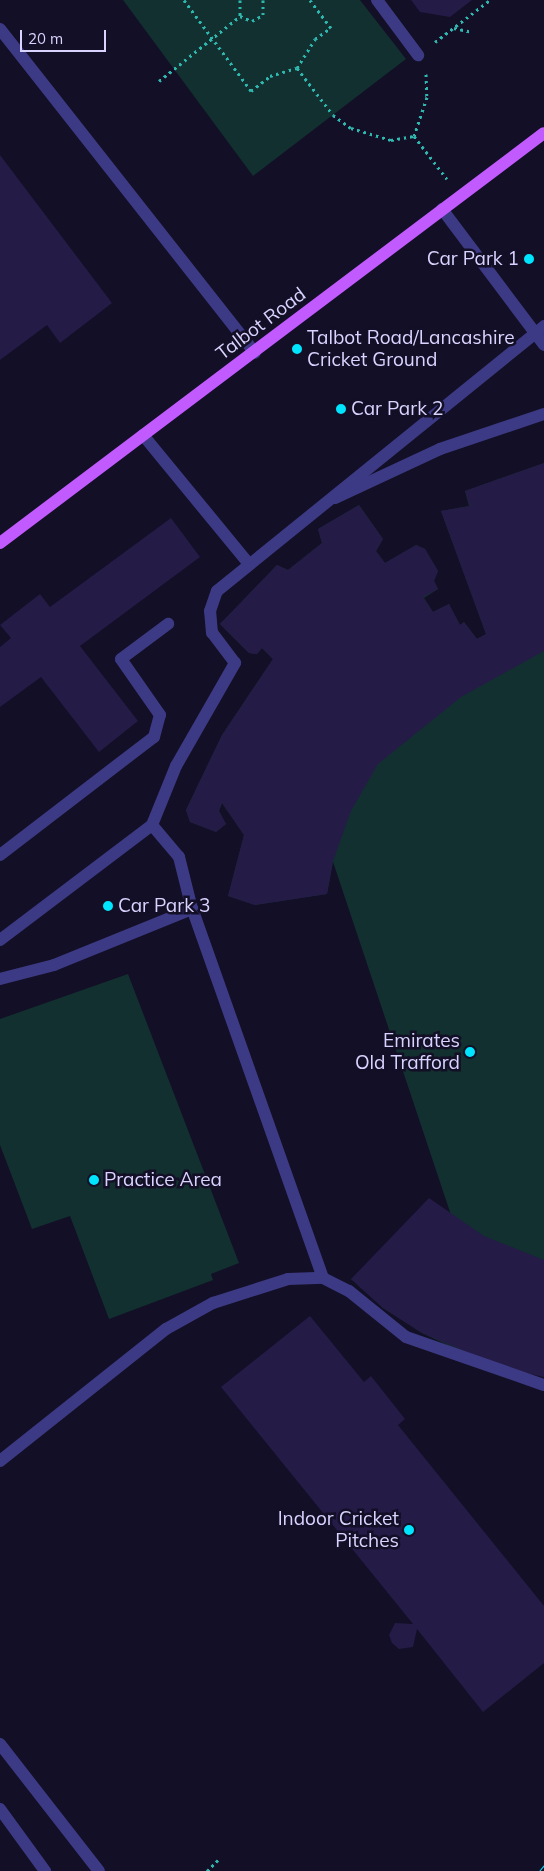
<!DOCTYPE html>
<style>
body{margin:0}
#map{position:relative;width:544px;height:1871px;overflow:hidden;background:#130f26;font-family:Mulish,sans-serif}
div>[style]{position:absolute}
.green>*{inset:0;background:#12302f}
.building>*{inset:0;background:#241b47}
.path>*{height:3px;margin-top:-1.5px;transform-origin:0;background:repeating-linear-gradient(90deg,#2fb8b0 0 2.5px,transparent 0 6.5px)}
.minor>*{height:12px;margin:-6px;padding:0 6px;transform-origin:6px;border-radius:6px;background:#3d3a85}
.major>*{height:12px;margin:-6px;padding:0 6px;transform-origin:6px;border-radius:6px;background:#c25bff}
.tram>*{height:1px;margin:-0.5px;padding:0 0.5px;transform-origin:0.5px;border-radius:0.5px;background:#00e5ff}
.dots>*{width:14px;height:14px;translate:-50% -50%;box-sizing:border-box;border:2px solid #130f26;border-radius:50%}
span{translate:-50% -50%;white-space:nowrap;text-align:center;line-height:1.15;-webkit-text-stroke:5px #130f26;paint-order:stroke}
.poi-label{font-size:19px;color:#d9d4ff}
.right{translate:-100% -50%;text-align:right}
.left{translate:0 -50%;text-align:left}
.street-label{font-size:19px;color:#d9d4ff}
.scale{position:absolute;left:20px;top:30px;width:86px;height:22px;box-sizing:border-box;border:2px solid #d9d4ff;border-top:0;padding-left:6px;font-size:15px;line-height:18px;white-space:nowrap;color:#d9d4ff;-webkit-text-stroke:4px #130f26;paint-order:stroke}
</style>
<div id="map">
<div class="green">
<i style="clip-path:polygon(123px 0,360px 0,406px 59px,253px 176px)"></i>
<i style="clip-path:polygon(544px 463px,544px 1377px,462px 1352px,422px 1333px,383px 1308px,351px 1279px,451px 1215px,333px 862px,327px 894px,255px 905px,228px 896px,244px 835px,222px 803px,219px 811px,226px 824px,216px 832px,190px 822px,186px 810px,222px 735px,273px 659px,262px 648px,257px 654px,249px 653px,220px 624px,277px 565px,288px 570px,322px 543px,318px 529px,359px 505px,383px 539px,376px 551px,385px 563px,416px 545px,425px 549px,438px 571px,434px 581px,438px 589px,424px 598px,433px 612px,449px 604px,460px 625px,464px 622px,477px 639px,486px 634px,441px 511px,469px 506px,465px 491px)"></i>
<i style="clip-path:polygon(128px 974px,239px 1263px,211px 1274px,213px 1280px,109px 1319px,70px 1216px,32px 1229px,0 1145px,0 1019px)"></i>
</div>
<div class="building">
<i style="clip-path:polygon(411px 0,472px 0,450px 17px,420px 12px)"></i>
<i style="clip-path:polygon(0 155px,112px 303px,60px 343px,47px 325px,0 360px)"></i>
<i style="clip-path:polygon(544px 463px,544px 651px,461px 697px,378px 764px,351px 811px,333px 861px,327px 894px,255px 905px,228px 896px,244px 835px,222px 803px,219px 811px,226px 824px,216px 832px,190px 822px,186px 810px,222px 735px,273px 659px,262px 648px,257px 654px,249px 653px,220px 624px,277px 565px,288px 570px,322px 543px,318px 529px,359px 505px,383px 539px,376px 551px,385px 563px,416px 545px,425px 549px,438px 571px,434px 581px,438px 589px,423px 597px,433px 612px,449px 604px,460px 625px,464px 622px,477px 639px,486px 634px,441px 511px,470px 506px,465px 491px)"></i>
<i style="clip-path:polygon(171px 518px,200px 557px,80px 646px,138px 721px,99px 752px,41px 677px,0 707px,0 647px,11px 638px,0 625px,40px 594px,50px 607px)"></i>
<i style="clip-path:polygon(429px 1198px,484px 1236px,544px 1260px,544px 1377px,504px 1368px,422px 1333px,383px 1308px,351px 1279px)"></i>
<i style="clip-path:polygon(310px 1316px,364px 1382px,371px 1376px,405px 1419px,398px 1425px,544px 1606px,544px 1663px,483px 1712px,417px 1629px,413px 1647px,399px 1649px,392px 1643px,389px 1635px,395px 1623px,413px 1624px,221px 1387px)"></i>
</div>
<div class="path">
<i style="left:184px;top:0;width:113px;rotate:53.6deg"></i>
<i style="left:251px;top:91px;width:24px;rotate:-38deg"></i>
<i style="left:270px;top:76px;width:28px;rotate:-17deg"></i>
<i style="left:297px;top:68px;width:34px;rotate:-58deg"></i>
<i style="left:315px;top:39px;width:19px;rotate:-35deg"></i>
<i style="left:331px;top:28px;width:35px;rotate:-127deg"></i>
<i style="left:240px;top:0;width:16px;rotate:90deg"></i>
<i style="left:240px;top:16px;width:13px;rotate:23deg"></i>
<i style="left:252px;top:21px;width:13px;rotate:-29deg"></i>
<i style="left:263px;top:15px;width:15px;rotate:-90deg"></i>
<i style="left:454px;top:28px;width:19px;rotate:12deg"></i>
<i style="left:435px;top:42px;width:69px;rotate:-37.4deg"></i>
<i style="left:297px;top:68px;width:59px;rotate:52.5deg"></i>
<i style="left:333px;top:115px;width:22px;rotate:36deg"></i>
<i style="left:351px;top:128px;width:42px;rotate:16.7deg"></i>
<i style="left:391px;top:140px;width:23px;rotate:-10deg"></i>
<i style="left:426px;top:74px;width:23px;rotate:88deg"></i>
<i style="left:427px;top:97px;width:41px;rotate:108.4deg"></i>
<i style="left:414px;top:136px;width:54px;rotate:52.5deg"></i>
<i style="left:159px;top:81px;width:104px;rotate:-38.7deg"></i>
<i style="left:207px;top:1871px;width:18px;rotate:-45deg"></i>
</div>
<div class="minor">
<i style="left:377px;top:0;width:69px;rotate:53.3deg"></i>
<i style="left:0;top:29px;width:412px;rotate:51.8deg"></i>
<i style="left:442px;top:209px;width:170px;rotate:53.1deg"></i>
<i style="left:143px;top:435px;width:166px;rotate:50.6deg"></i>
<i style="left:335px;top:498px;width:116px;rotate:-25deg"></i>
<i style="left:440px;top:449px;width:110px;rotate:-18.6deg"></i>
<i style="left:0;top:855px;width:194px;rotate:-37.5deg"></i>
<i style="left:154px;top:737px;width:23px;rotate:-75deg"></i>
<i style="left:160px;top:715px;width:68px;rotate:-124.9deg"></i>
<i style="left:121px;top:659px;width:59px;rotate:-36.7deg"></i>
<i style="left:0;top:940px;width:191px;rotate:-37.1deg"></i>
<i style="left:0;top:979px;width:56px;rotate:-14.5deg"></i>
<i style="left:54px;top:965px;width:149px;rotate:-22.1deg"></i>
<i style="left:323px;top:1278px;width:392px;rotate:-109.5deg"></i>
<i style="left:192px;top:909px;width:54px;rotate:-104deg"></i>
<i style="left:179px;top:857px;width:42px;rotate:-130.2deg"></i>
<i style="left:152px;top:825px;width:64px;rotate:-67.9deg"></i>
<i style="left:176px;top:766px;width:119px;rotate:-60.2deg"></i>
<i style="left:235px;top:663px;width:38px;rotate:-127deg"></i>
<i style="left:212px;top:633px;width:22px;rotate:-95deg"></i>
<i style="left:210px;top:611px;width:21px;rotate:-71deg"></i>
<i style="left:217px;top:591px;width:421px;rotate:-39deg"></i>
<i style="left:0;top:1461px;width:212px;rotate:-38.5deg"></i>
<i style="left:166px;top:1329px;width:54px;rotate:-29deg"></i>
<i style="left:213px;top:1303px;width:79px;rotate:-17.7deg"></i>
<i style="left:288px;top:1279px;width:35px;rotate:-2deg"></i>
<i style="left:323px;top:1278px;width:29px;rotate:27deg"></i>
<i style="left:349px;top:1291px;width:73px;rotate:38.9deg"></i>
<i style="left:406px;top:1337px;width:146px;rotate:19.2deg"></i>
<i style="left:0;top:1744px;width:161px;rotate:52.1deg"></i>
<i style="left:0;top:1809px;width:77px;rotate:54deg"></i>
</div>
<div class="major">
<i style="left:0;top:543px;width:681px;rotate:-37deg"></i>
</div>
<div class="tram">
<i style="left:539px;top:1871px;width:8px;rotate:-50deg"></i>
</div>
<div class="dots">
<i style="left:529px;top:259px;background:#00e5ff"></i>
<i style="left:297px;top:349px;background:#00e5ff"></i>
<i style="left:341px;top:409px;background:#00e5ff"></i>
<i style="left:108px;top:906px;background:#00e5ff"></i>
<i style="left:470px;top:1052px;background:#00e5ff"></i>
<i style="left:94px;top:1180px;background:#00e5ff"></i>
<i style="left:409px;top:1530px;background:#00e5ff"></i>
</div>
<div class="poi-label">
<span class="right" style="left:519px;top:259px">Car Park 1</span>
<span class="left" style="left:307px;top:349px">Talbot Road/Lancashire<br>Cricket Ground</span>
<span class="left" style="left:351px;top:409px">Car Park 2</span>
<span class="left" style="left:118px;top:906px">Car Park 3</span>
<span class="right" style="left:460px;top:1052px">Emirates<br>Old Trafford</span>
<span class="left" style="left:104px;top:1180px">Practice Area</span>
<span class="right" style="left:399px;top:1530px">Indoor Cricket<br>Pitches</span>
</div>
<div class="street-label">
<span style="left:261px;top:324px;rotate:-37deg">Talbot Road</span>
</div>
<div class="scale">20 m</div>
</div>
